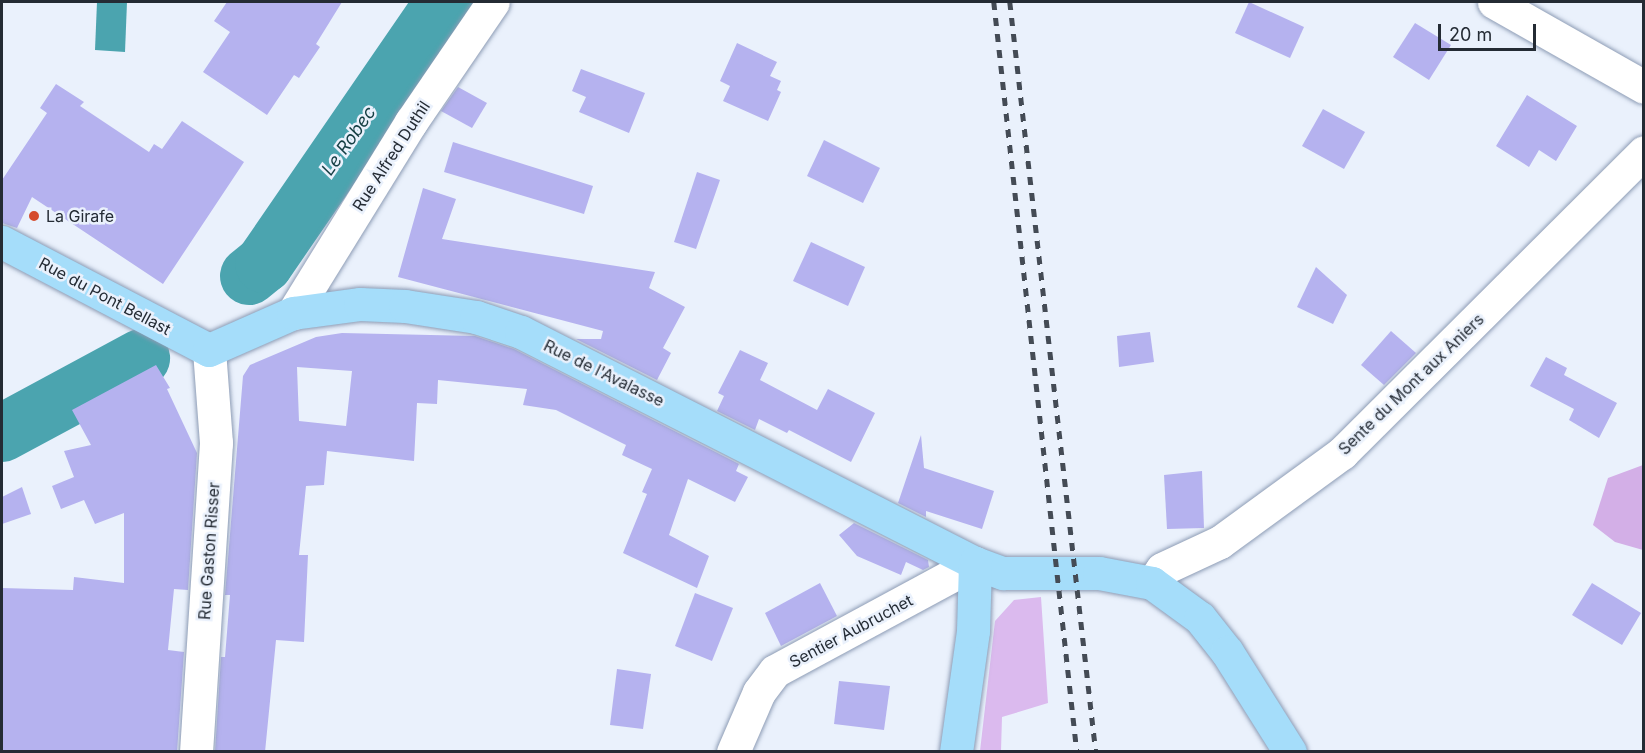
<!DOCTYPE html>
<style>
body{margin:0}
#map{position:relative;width:1645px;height:753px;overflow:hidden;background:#eaf1fc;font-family:Inter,sans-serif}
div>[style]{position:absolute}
.green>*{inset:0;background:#dbbaee}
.forest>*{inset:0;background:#d3afe7}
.water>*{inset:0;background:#4ba4af}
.river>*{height:58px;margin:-29px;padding:0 29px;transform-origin:29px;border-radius:29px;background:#4ba4af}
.building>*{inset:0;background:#b5b2ef}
.roads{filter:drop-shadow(0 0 2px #8d9cb5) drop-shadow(0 0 2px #8d9cb5)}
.minor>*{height:33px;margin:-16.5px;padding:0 16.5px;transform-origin:16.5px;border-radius:16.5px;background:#fff}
.major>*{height:33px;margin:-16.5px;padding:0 16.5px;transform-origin:16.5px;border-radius:16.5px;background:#a5ddfa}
.rail>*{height:4.5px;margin-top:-2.25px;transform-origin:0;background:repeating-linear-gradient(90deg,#444b55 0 8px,transparent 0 16px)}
.dots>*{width:16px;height:16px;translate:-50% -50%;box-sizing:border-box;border:3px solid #eaf1fc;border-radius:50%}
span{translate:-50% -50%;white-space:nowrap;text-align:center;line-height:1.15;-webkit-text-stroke:5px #eaf1fc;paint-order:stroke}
.street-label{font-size:16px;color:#242b34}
.poi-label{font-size:16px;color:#242b34}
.left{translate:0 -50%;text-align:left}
.water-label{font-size:18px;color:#143e43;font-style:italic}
.frame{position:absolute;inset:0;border:3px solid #242b34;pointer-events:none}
.scale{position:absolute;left:1438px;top:24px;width:98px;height:27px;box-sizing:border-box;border:3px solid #242b34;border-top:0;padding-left:8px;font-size:18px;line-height:21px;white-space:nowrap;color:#242b34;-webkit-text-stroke:4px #eaf1fc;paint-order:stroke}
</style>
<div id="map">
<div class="green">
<i style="clip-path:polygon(1041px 597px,1048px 703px,1002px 717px,1001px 751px,980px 751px,995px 621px,1014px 600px)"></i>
</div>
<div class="forest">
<i style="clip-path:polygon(1643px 465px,1644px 465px,1643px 550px,1615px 542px,1593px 525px,1608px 478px)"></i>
</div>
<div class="water">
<i style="clip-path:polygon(97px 2px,127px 2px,125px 52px,95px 50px)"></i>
</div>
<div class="river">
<i style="left:249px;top:276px;width:19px;rotate:-39deg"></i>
<i style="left:264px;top:264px;width:318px;rotate:-55.5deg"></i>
<i style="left:2px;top:433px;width:158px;rotate:-28.3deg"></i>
</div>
<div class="building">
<i style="clip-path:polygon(227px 2px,342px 2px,316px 44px,320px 47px,299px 78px,294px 75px,267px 115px,203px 72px,230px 32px,214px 21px)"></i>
<i style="clip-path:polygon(1249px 2px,1304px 27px,1290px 58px,1235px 33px)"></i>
<i style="clip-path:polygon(1415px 23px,1451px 45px,1429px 80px,1393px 57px)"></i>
<i style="clip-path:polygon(737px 43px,777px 62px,770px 76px,781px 81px,777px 90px,781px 92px,768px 121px,723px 101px,730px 86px,720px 81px)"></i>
<i style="clip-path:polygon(581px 69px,645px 93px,629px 133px,579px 112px,586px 97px,572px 91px)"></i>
<i style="clip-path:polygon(56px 84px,84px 102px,80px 106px,149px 152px,154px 144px,162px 149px,182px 121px,244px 162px,163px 284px,32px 197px,17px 228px,2px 223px,2px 180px,47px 113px,40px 108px)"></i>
<i style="clip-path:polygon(458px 87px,487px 103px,472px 128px,441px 111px)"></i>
<i style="clip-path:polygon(1527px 95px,1577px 126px,1556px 161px,1539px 150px,1529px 167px,1496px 146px)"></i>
<i style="clip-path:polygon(1323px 109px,1365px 132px,1344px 169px,1302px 146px)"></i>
<i style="clip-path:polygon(824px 140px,880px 168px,863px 203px,807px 176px)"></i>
<i style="clip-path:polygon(453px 142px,593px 186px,584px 214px,444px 172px)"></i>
<i style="clip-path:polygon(697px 172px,720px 180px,696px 249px,674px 242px)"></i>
<i style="clip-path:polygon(423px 188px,456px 199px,442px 239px,655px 272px,649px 288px,685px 307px,663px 348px,671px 353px,657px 380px,576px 339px,601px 339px,603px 331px,398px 277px)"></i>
<i style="clip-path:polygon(811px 242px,865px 267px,848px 306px,793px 281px)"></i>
<i style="clip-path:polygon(1316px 267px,1347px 295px,1333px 324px,1297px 307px)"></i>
<i style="clip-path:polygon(1391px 331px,1416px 353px,1384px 385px,1361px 365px)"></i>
<i style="clip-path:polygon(1150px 332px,1154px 362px,1119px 367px,1117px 336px)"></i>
<i style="clip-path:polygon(evenodd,342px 333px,475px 336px,514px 349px,739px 464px,736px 471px,748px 477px,735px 502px,688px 479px,669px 535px,709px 556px,697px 588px,623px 553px,647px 494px,642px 492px,652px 469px,622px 455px,626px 445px,556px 410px,523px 405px,527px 389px,438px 380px,437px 404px,417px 403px,414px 461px,327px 451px,324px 485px,306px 486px,299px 555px,308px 555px,304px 642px,276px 640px,265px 752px,215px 752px,221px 657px,225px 657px,230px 595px,225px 595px,243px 376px,250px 365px,316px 337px,342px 333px,297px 367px,352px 371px,346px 426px,299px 421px,297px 367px)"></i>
<i style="clip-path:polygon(740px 350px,768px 363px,760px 380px,817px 410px,828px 389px,875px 413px,851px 462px,789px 430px,787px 433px,759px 419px,755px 430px,717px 411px,724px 396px,718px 393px)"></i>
<i style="clip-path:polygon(1546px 357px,1567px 368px,1564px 375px,1617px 403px,1599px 438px,1569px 420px,1574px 409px,1530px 386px)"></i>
<i style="clip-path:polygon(156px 365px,170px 388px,167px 389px,197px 453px,188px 590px,174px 589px,168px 650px,184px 652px,177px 752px,2px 752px,2px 588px,73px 590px,74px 577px,124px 583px,124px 513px,95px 524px,84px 500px,61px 509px,52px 486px,74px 477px,64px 451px,91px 445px,72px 410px)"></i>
<i style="clip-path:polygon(921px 435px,924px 468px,994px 491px,982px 529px,926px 511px,926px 517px,898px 503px)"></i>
<i style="clip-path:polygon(1202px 471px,1204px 528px,1167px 529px,1164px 475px)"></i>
<i style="clip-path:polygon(22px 487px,31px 514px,2px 524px,2px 497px)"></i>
<i style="clip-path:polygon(854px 523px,928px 560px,929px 567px,923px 570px,906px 562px,901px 575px,857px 556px,839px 535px)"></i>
<i style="clip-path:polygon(820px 583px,837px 616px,781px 646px,765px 613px)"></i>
<i style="clip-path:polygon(1592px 583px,1641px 613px,1622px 645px,1572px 615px)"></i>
<i style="clip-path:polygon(695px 593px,733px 608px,712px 661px,675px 646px)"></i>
<i style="clip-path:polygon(617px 669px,651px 674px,643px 729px,610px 725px)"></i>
<i style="clip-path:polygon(839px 681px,890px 686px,884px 730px,834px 724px)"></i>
</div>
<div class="roads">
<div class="minor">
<i style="left:1494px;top:2px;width:172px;rotate:29.5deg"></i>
<i style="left:293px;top:313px;width:225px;rotate:-58.3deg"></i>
<i style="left:411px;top:122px;width:145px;rotate:-55.7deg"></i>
<i style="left:1152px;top:583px;width:17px;rotate:-54deg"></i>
<i style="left:1162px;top:569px;width:64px;rotate:-25deg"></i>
<i style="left:1220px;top:542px;width:151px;rotate:-36.1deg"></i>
<i style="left:1342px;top:453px;width:426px;rotate:-44.9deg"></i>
<i style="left:196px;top:752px;width:310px;rotate:-86.3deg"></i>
<i style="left:216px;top:443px;width:93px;rotate:-94.3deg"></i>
<i style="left:733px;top:752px;width:65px;rotate:-66.6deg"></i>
<i style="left:759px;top:692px;width:26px;rotate:-53deg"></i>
<i style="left:775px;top:671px;width:227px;rotate:-28.4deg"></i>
</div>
<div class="major">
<i style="left:2px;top:242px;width:233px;rotate:27.6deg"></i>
<i style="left:209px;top:350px;width:92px;rotate:-23.8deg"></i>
<i style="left:293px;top:313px;width:68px;rotate:-7.7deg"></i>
<i style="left:360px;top:304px;width:45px;rotate:2.5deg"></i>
<i style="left:405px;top:306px;width:72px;rotate:8.8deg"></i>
<i style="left:476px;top:317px;width:47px;rotate:18.4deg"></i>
<i style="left:521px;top:332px;width:509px;rotate:26.97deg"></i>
<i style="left:975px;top:563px;width:30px;rotate:20deg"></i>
<i style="left:1003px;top:573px;width:96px"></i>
<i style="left:1099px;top:573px;width:54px;rotate:10.7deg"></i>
<i style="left:1152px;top:583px;width:59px;rotate:36.1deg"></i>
<i style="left:1200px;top:618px;width:43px;rotate:51.5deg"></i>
<i style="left:1227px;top:652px;width:118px;rotate:57.8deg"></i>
<i style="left:956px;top:752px;width:122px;rotate:-82deg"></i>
<i style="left:973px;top:631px;width:68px;rotate:-88.3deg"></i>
</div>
</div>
<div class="rail">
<i style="left:994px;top:2px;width:755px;rotate:83.68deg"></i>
<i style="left:1010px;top:2px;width:755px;rotate:83.46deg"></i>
</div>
<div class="dots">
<i style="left:34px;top:216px;background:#d54b2d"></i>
</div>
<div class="street-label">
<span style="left:391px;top:156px;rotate:-57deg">Rue Alfred Duthil</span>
<span style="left:105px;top:296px;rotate:28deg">Rue du Pont Bellast</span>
<span style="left:604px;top:373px;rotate:26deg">Rue de l'Avalasse</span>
<span style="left:1411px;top:384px;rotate:-44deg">Sente du Mont aux Aniers</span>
<span style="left:209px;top:551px;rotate:-86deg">Rue Gaston Risser</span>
<span style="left:851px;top:631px;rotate:-28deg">Sentier Aubruchet</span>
</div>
<div class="poi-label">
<span class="left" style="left:46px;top:216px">La Girafe</span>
</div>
<div class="water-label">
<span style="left:349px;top:141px;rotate:-55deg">Le Robec</span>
</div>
<div class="frame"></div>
<div class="scale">20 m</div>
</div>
